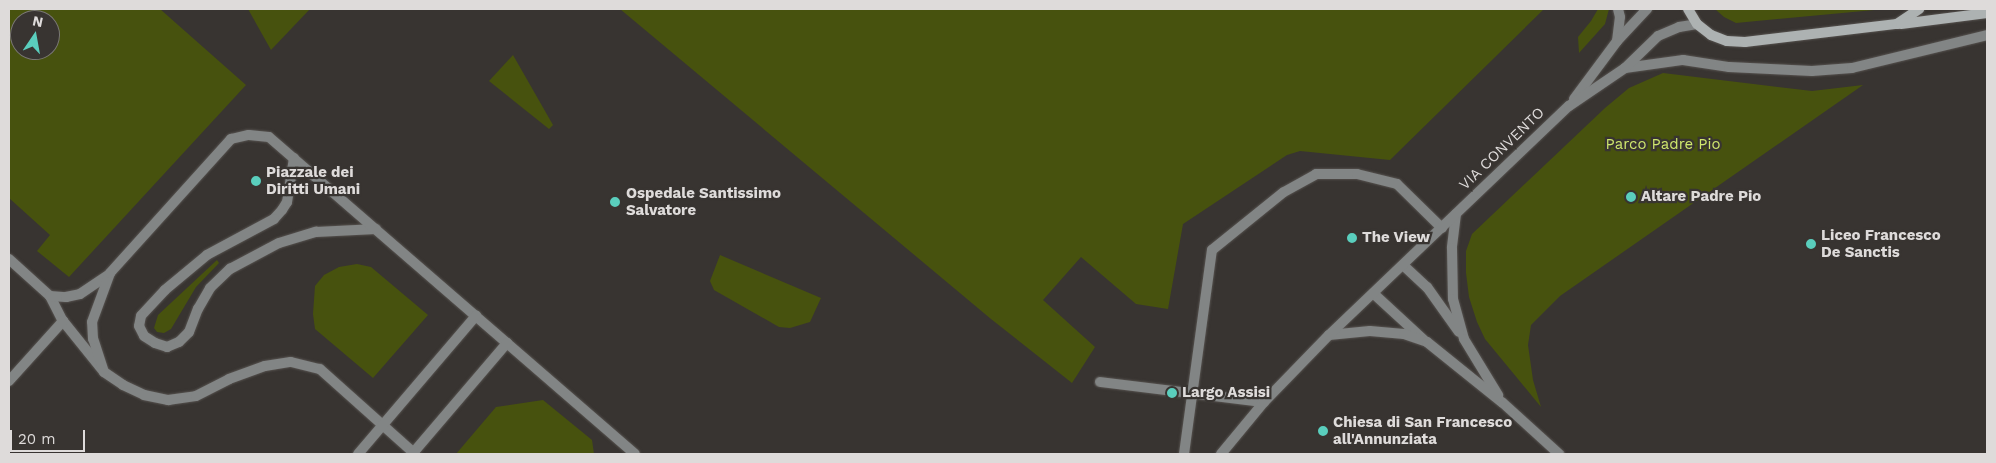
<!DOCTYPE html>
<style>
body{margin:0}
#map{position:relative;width:1996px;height:463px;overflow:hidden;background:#383431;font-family:"Work Sans",sans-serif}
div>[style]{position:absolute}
.green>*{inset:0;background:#47520e}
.roads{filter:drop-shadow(0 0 1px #56524f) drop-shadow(0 0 1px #56524f)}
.street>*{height:10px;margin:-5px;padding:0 5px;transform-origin:5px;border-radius:5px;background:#828585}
.secondary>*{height:10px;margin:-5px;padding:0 5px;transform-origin:5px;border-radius:5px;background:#adb2b2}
.dots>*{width:14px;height:14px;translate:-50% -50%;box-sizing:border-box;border:2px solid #383431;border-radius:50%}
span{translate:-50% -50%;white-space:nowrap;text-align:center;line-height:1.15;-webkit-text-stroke:4.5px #383431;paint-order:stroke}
.park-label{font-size:15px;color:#cfe76d}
.street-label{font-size:15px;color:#dedbda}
.poi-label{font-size:15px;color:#dedbda;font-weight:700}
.left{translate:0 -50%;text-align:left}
.frame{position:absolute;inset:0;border:10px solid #dedbda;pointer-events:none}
.north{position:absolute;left:10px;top:10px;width:50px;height:50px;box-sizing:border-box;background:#383431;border:1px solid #7a7775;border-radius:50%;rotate:12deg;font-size:14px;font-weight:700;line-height:20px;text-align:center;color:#dedbda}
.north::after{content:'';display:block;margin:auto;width:18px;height:22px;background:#5acebd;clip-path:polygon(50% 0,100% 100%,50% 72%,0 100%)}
.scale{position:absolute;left:10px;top:430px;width:75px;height:22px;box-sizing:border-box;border:2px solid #dedbda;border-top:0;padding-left:6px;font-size:15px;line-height:18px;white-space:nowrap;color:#dedbda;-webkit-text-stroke:4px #383431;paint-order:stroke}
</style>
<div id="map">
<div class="green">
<i style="clip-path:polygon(evenodd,9px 9px,160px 9px,246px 85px,69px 277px,37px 251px,50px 235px,9px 198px,9px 9px,20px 20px,50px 20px,50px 50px,20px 50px,20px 20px)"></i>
<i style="clip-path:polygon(248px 9px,310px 9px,271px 50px)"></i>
<i style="clip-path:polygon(620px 9px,1544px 9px,1390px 160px,1300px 151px,1287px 155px,1183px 224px,1168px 309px,1136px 304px,1081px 257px,1043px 300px,1095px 347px,1072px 383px,991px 319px)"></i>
<i style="clip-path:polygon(1598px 9px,1609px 9px,1605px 24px,1579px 53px,1578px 37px,1591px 21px)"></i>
<i style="clip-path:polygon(1715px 9px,1885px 9px,1736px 23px,1724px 17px)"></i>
<i style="clip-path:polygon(513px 55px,553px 125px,549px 129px,489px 81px)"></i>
<i style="clip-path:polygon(1663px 73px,1812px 91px,1863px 85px,1560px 296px,1531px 325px,1528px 345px,1533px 380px,1541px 407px,1485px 339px,1477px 322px,1469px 297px,1466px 273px,1466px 251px,1472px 234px,1605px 108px,1629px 88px)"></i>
<i style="clip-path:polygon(720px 255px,821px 298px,810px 322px,790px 328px,779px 327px,714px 290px,710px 281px)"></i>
<i style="clip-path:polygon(217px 260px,219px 263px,196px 287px,171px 329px,164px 333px,157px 332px,154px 328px,158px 315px)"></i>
<i style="clip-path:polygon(357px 264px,371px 267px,428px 315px,373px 378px,315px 329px,313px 314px,315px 286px,324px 275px,339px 267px)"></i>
<i style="clip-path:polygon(543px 400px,592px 440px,594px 454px,456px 454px,496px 407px)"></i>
</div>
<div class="roads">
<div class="street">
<i style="left:1617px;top:41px;width:24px;rotate:-83deg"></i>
<i style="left:1620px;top:17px;width:8px;rotate:-104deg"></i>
<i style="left:1625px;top:68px;width:59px;rotate:-7.9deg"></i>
<i style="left:1683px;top:60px;width:47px;rotate:8.7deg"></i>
<i style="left:1729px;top:67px;width:83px;rotate:2.8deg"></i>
<i style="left:1812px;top:71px;width:40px;rotate:-4.3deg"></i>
<i style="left:1852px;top:68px;width:139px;rotate:-13.7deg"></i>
<i style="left:1574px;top:99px;width:72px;rotate:-53.4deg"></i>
<i style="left:1617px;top:41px;width:44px;rotate:-46.8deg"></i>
<i style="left:294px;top:158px;width:45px;rotate:99deg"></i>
<i style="left:287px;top:202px;width:9px;rotate:122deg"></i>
<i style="left:282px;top:210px;width:12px;rotate:132deg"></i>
<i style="left:274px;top:219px;width:76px;rotate:151.8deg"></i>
<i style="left:207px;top:255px;width:55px;rotate:140.2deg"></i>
<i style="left:165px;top:290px;width:35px;rotate:133deg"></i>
<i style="left:141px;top:316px;width:10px;rotate:101deg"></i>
<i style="left:139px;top:326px;width:11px;rotate:63deg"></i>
<i style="left:144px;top:336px;width:13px;rotate:32deg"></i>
<i style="left:155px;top:343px;width:13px;rotate:18deg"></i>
<i style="left:167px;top:347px;width:13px;rotate:-23deg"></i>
<i style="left:179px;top:342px;width:14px;rotate:-45deg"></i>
<i style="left:189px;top:332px;width:25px;rotate:-69deg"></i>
<i style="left:198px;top:309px;width:24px;rotate:-60deg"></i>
<i style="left:210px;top:288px;width:28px;rotate:-44deg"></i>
<i style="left:230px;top:269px;width:55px;rotate:-28deg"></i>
<i style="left:279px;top:243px;width:39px;rotate:-17deg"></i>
<i style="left:316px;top:232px;width:60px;rotate:-2.9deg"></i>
<i style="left:1456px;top:214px;width:34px;rotate:97deg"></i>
<i style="left:1452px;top:248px;width:51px;rotate:88.9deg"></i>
<i style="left:1453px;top:299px;width:41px;rotate:74.6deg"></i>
<i style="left:1464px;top:339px;width:66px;rotate:58.7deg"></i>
<i style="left:9px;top:259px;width:55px;rotate:42.1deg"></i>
<i style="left:50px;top:296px;width:28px;rotate:63deg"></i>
<i style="left:63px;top:321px;width:65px;rotate:51.2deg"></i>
<i style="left:104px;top:372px;width:23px;rotate:34deg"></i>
<i style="left:123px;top:385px;width:23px;rotate:25deg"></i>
<i style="left:144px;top:395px;width:25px;rotate:12deg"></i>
<i style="left:168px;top:400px;width:28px;rotate:-8deg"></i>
<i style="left:196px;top:396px;width:37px;rotate:-27deg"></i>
<i style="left:229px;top:379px;width:38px;rotate:-20deg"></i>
<i style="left:265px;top:366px;width:26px;rotate:-9deg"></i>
<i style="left:291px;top:362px;width:30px;rotate:14deg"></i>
<i style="left:320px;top:369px;width:127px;rotate:41.8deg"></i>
<i style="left:1403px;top:265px;width:33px;rotate:43deg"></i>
<i style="left:1427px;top:287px;width:55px;rotate:54.6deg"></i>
<i style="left:1374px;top:294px;width:67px;rotate:42.6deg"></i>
<i style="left:50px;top:296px;width:16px;rotate:4deg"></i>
<i style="left:66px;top:297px;width:14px;rotate:-12deg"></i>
<i style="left:80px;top:294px;width:36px;rotate:-34deg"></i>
<i style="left:1329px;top:335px;width:41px;rotate:-5.6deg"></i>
<i style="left:1370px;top:331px;width:34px;rotate:5deg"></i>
<i style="left:1404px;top:334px;width:24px;rotate:19deg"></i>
<i style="left:1427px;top:342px;width:97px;rotate:38.8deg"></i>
<i style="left:1503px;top:403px;width:76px;rotate:42.3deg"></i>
<i style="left:104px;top:372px;width:35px;rotate:-108deg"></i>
<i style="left:93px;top:339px;width:17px;rotate:-93deg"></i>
<i style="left:92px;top:322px;width:52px;rotate:-69.8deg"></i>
<i style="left:110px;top:273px;width:181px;rotate:-47.9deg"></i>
<i style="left:231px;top:139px;width:18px;rotate:-13deg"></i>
<i style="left:249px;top:135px;width:20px;rotate:6deg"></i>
<i style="left:269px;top:137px;width:484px;rotate:40.9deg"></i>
<i style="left:9px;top:381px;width:81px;rotate:-48deg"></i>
<i style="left:1100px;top:382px;width:165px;rotate:7deg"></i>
<i style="left:413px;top:453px;width:145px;rotate:-49.5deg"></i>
<i style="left:358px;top:454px;width:182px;rotate:-49.5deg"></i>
<i style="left:1184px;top:454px;width:206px;rotate:-82.2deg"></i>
<i style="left:1212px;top:250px;width:92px;rotate:-38.9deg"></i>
<i style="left:1284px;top:192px;width:37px;rotate:-29deg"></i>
<i style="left:1316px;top:174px;width:41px"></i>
<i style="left:1357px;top:174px;width:41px;rotate:14deg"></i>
<i style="left:1397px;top:184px;width:63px;rotate:44.4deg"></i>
<i style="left:1221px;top:454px;width:67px;rotate:-50.4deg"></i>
<i style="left:1264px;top:402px;width:93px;rotate:-45.9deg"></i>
<i style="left:1329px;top:335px;width:332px;rotate:-43.7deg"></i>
<i style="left:1569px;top:106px;width:68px;rotate:-34.2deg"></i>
<i style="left:1625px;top:68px;width:46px;rotate:-44.1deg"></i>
<i style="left:1658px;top:36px;width:23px;rotate:-23deg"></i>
<i style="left:1679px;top:27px;width:18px;rotate:-9deg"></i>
</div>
<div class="secondary">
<i style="left:1688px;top:9px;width:17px;rotate:59deg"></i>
<i style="left:1697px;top:24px;width:18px;rotate:38deg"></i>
<i style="left:1711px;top:35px;width:17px;rotate:21deg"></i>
<i style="left:1727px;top:41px;width:18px;rotate:3deg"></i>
<i style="left:1745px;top:42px;width:153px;rotate:-6.8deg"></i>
<i style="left:1897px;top:24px;width:27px;rotate:-34deg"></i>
<i style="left:1901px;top:24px;width:87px;rotate:-7.3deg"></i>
</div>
</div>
<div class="dots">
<i style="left:256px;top:181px;background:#5acebd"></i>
<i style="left:1631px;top:197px;background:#5acebd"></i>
<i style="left:615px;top:202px;background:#5acebd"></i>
<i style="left:1352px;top:238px;background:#5acebd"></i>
<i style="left:1811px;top:244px;background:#5acebd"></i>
<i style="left:1172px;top:393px;background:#5acebd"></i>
<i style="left:1323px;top:431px;background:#5acebd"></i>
</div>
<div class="park-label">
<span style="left:1663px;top:145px">Parco Padre Pio</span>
</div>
<div class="street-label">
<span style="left:1502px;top:149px;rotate:-44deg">VIA CONVENTO</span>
</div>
<div class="poi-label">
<span class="left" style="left:266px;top:181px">Piazzale dei<br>Diritti Umani</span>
<span class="left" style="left:626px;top:202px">Ospedale Santissimo<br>Salvatore</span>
<span class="left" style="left:1641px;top:197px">Altare Padre Pio</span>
<span class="left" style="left:1821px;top:244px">Liceo Francesco<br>De Sanctis</span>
<span class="left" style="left:1362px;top:238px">The View</span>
<span class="left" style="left:1182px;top:393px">Largo Assisi</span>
<span class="left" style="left:1333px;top:431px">Chiesa di San Francesco<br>all'Annunziata</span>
</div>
<div class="frame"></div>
<div class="north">N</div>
<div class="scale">20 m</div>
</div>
